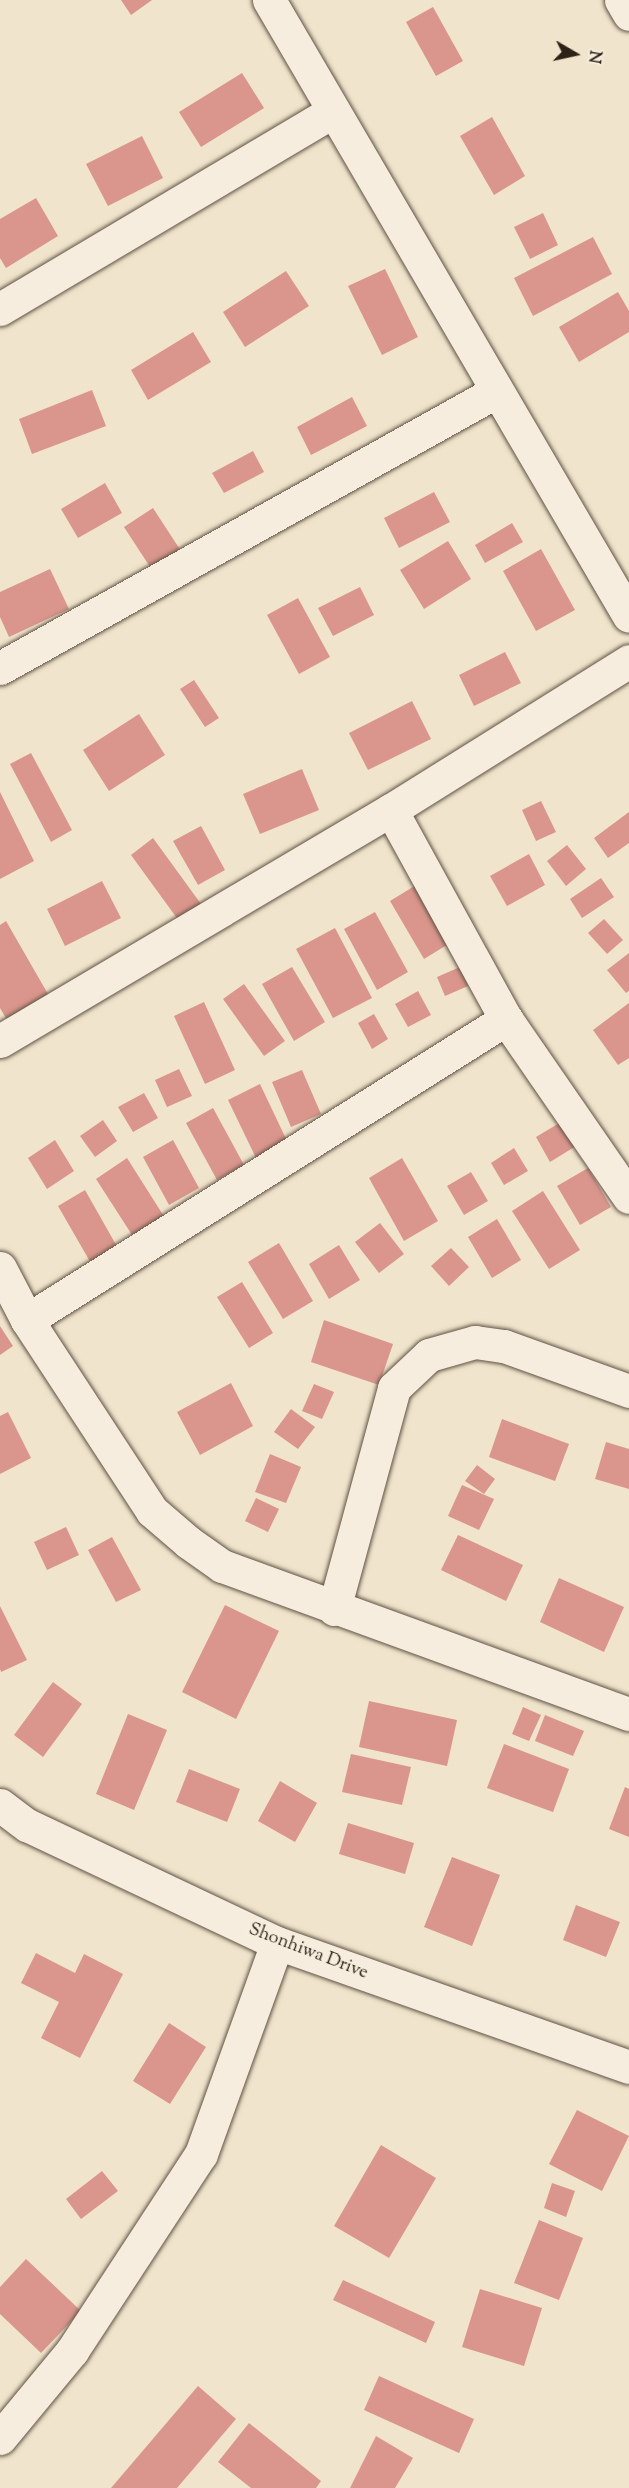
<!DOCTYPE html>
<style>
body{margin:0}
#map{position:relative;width:629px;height:2488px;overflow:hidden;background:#f1e4cc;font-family:"Sorts Mill Goudy",serif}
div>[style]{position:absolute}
.building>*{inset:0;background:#da968c}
.roads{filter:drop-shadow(0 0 2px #5f5244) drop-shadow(0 0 2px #5f5244)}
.minor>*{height:33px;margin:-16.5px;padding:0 16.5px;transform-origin:16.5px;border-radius:16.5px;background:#f6edde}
span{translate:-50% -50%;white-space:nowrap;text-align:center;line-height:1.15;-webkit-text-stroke:6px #f6edde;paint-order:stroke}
.street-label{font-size:18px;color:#2e2116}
.north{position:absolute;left:545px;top:24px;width:60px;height:60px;-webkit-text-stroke:4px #f6edde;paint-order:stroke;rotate:99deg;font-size:16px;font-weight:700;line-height:24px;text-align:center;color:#2e2116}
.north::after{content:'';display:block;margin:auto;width:21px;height:27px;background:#2e2116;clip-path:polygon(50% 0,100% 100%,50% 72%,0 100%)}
</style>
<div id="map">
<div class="building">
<i style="clip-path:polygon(121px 0,152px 0,131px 15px)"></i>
<i style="clip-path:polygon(433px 7px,463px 61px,436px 76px,406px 22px)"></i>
<i style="clip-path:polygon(242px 73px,264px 108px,201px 147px,179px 112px)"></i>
<i style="clip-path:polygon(492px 117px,525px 176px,494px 195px,460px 136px)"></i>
<i style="clip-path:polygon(142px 136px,163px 178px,108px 206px,86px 164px)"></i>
<i style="clip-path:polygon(36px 198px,58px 236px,6px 268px,0 258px,0 219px)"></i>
<i style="clip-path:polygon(543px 213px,558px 245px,530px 259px,514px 227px)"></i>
<i style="clip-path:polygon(593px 237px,612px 274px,533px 316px,514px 278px)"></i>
<i style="clip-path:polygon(385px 269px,418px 337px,382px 355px,348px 286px)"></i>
<i style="clip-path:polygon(286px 271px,309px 306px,245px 347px,223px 312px)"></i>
<i style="clip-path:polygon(618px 292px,629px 311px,629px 332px,579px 362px,559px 327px)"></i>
<i style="clip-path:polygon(193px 332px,211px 362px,148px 400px,131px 370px)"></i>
<i style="clip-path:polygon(92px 390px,106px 426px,32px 454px,19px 419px)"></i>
<i style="clip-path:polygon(352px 397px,367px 426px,311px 455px,297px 427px)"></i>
<i style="clip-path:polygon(253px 451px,264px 472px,224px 493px,212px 473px)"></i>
<i style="clip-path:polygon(105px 483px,122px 513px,78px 538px,61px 509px)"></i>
<i style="clip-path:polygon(434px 492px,450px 522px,399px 548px,384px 518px)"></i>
<i style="clip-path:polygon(153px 508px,181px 551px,152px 570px,124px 527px)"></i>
<i style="clip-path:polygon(512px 523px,523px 542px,485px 563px,475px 545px)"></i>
<i style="clip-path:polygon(448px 541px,471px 579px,424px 609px,400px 570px)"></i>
<i style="clip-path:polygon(541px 549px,575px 610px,536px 631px,503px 571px)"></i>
<i style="clip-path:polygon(50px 569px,69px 609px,9px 637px,0 617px,0 592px)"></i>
<i style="clip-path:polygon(360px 587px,374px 615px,333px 636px,318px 608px)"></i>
<i style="clip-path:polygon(298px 598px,330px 657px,299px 674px,267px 615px)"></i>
<i style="clip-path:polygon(505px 652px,521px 683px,474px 706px,459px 675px)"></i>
<i style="clip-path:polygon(194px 680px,219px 718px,205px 727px,180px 689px)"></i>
<i style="clip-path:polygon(412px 701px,431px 739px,368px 770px,349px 733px)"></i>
<i style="clip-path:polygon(139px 714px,165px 755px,109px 791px,83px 750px)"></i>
<i style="clip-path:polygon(31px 753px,72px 830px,51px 842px,10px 764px)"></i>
<i style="clip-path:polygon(302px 769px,319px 810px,260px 834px,243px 794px)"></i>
<i style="clip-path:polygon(0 792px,34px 861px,0 879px)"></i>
<i style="clip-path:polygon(541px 801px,556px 832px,536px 841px,522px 810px)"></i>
<i style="clip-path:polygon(629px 812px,629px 843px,608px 858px,594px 838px)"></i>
<i style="clip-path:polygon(201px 826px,225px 870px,198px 885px,173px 841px)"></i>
<i style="clip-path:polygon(153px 838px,201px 904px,179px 921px,131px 855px)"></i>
<i style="clip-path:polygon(567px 845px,586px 869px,566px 886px,547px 861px)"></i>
<i style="clip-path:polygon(529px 854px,545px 885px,507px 906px,490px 876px)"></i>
<i style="clip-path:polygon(601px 878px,614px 897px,582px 918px,570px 899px)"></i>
<i style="clip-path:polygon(102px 881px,121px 918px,65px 946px,47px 909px)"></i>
<i style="clip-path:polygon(421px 882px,455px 940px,424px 959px,390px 901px)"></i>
<i style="clip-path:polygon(375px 912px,408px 972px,377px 990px,344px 929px)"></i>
<i style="clip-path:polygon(604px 919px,623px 940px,607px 954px,588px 933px)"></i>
<i style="clip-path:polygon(6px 921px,52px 1001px,10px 1025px,0 1008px,0 925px)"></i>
<i style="clip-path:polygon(335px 928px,372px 998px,333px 1018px,296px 949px)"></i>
<i style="clip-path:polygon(629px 953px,629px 991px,626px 993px,607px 970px)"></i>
<i style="clip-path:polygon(292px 967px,325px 1022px,294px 1041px,262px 984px)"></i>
<i style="clip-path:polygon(460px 967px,468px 986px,445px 996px,437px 977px)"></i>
<i style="clip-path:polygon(244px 984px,285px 1041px,264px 1056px,223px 999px)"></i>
<i style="clip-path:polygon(418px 991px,431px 1015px,408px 1027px,395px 1004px)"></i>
<i style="clip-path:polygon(204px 1002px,235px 1070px,205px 1084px,174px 1016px)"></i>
<i style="clip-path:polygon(629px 1003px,629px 1058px,618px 1065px,593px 1030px)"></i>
<i style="clip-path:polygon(374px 1014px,388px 1039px,372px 1049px,358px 1023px)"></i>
<i style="clip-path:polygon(179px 1069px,192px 1096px,167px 1107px,155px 1080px)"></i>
<i style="clip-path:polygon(302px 1070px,321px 1114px,291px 1127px,272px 1082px)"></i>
<i style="clip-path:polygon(260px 1084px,288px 1143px,256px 1158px,228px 1100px)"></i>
<i style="clip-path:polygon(144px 1093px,158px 1118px,133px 1132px,118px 1107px)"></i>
<i style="clip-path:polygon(213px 1108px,244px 1165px,217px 1180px,186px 1123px)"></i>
<i style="clip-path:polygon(103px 1120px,117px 1141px,95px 1157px,80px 1136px)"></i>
<i style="clip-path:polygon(561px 1122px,576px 1146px,550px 1162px,536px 1137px)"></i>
<i style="clip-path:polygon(55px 1140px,74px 1171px,47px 1189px,28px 1158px)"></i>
<i style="clip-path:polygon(173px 1140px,199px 1188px,169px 1205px,143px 1157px)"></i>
<i style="clip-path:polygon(514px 1148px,528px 1171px,504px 1185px,491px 1163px)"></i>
<i style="clip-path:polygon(127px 1158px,165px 1218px,134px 1238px,96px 1179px)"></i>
<i style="clip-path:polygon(402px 1158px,438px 1221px,404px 1241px,369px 1178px)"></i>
<i style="clip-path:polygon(588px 1168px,611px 1207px,580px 1225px,557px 1186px)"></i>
<i style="clip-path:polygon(471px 1172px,488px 1201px,464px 1215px,447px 1186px)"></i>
<i style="clip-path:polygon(85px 1190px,119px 1250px,92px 1265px,58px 1206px)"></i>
<i style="clip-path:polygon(543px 1191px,580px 1250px,549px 1269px,512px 1211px)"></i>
<i style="clip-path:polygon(497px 1219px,521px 1260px,492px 1278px,468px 1237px)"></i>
<i style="clip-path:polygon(380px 1223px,404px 1254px,379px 1273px,355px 1242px)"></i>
<i style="clip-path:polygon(279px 1243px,313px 1301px,283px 1319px,248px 1262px)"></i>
<i style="clip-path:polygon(339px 1245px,360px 1280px,329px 1299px,309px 1264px)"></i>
<i style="clip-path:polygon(451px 1248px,469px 1267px,449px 1286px,431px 1266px)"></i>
<i style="clip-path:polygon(242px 1282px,273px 1333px,249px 1348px,217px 1297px)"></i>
<i style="clip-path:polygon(324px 1320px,393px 1344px,379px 1385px,311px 1362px)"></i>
<i style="clip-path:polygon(0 1326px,13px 1346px,0 1355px)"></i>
<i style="clip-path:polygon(231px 1383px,253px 1426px,200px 1455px,177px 1412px)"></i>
<i style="clip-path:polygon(314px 1384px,334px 1392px,322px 1419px,302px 1411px)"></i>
<i style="clip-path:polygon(291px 1409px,315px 1427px,298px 1449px,274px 1432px)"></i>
<i style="clip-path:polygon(8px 1412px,31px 1458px,0 1474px,0 1416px)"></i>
<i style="clip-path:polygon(502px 1419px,569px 1444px,555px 1481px,489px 1457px)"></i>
<i style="clip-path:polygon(606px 1442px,629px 1449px,629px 1489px,595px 1479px)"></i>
<i style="clip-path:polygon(270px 1454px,301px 1467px,286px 1503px,255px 1492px)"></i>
<i style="clip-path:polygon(477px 1465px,495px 1479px,484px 1494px,465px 1481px)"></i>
<i style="clip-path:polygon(462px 1485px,494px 1499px,479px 1530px,448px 1516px)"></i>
<i style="clip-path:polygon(256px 1498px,279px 1509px,268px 1532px,245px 1521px)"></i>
<i style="clip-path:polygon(66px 1527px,79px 1555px,47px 1570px,34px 1542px)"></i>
<i style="clip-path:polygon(458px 1535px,523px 1565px,506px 1601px,441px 1570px)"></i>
<i style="clip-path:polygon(112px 1537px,141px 1590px,116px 1602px,88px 1550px)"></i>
<i style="clip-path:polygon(559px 1578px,624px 1607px,604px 1652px,540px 1622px)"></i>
<i style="clip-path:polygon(225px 1605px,279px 1631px,236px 1719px,182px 1692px)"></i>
<i style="clip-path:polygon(0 1606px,27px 1660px,1px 1672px,0 1669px)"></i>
<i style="clip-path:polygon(53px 1682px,82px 1704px,43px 1757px,14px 1735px)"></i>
<i style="clip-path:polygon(369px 1701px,457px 1720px,447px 1766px,359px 1747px)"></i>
<i style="clip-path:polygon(523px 1707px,541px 1715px,529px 1741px,512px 1734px)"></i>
<i style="clip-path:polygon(128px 1714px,167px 1730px,134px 1810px,96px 1794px)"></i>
<i style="clip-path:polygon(545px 1715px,584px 1731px,573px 1756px,535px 1741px)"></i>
<i style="clip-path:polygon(504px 1744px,569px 1769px,553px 1812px,487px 1788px)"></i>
<i style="clip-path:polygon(351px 1754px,411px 1767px,402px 1805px,342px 1792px)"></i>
<i style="clip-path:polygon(189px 1769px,240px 1789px,227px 1822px,176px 1802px)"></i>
<i style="clip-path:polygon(280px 1781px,317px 1803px,295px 1842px,258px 1821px)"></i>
<i style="clip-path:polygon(625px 1787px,629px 1789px,629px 1837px,609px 1829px)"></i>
<i style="clip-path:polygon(348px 1823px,414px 1843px,405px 1874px,339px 1854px)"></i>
<i style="clip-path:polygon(452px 1857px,500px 1875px,472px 1946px,424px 1927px)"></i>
<i style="clip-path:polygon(576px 1905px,620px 1922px,606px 1957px,563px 1940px)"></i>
<i style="clip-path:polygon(36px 1953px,75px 1973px,84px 1954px,123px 1974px,80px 2058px,41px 2038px,59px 2002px,21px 1983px)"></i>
<i style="clip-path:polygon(169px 2023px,206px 2047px,170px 2104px,133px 2081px)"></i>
<i style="clip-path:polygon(577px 2110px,629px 2136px,602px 2191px,549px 2164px)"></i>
<i style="clip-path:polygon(381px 2145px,436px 2178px,389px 2258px,334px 2226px)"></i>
<i style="clip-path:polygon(102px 2171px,118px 2191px,81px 2219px,66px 2199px)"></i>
<i style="clip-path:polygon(552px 2183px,575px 2191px,566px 2217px,544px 2208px)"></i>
<i style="clip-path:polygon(539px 2220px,583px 2238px,559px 2300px,514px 2283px)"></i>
<i style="clip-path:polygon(26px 2259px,81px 2311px,41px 2353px,0 2314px,0 2287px)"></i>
<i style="clip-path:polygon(343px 2280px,435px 2322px,426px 2343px,333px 2300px)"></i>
<i style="clip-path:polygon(480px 2289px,542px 2308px,524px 2366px,462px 2347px)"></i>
<i style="clip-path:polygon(379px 2376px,474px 2419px,459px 2453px,364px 2410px)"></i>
<i style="clip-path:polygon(198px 2386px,236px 2419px,177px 2488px,111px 2488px)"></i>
<i style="clip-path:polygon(249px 2423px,321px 2481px,316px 2488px,251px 2488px,218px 2462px)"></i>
<i style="clip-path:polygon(376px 2436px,413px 2458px,395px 2488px,350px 2488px)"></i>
</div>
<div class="roads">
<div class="minor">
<i style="left:269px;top:0;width:713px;rotate:59.7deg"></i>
<i style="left:621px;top:0;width:16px;rotate:60deg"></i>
<i style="left:0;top:309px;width:387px;rotate:-30.7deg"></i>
<i style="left:0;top:668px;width:569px;rotate:-29.13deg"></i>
<i style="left:391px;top:810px;width:239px;rotate:61.2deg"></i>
<i style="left:506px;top:1019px;width:216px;rotate:55.4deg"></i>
<i style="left:0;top:1041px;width:454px;rotate:-30.6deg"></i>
<i style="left:391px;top:810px;width:281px;rotate:-32deg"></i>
<i style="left:0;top:1268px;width:59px;rotate:62.6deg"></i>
<i style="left:27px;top:1320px;width:228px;rotate:56.8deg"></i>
<i style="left:152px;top:1511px;width:48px;rotate:40.7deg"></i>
<i style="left:188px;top:1542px;width:42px;rotate:35.2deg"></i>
<i style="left:222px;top:1566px;width:433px;rotate:20deg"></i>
<i style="left:27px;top:1320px;width:566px;rotate:-32.14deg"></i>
<i style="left:334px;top:1609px;width:229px;rotate:-74.8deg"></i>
<i style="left:394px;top:1388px;width:48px;rotate:-43.3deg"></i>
<i style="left:429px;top:1355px;width:48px;rotate:-15.8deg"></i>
<i style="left:475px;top:1342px;width:29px;rotate:8deg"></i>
<i style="left:504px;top:1346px;width:133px;rotate:19.8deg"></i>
<i style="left:0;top:1805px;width:34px;rotate:37deg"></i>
<i style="left:27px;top:1825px;width:276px;rotate:25.3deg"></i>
<i style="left:277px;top:1943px;width:373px;rotate:19.4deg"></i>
<i style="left:0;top:2438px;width:113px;rotate:-50.4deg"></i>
<i style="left:72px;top:2351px;width:235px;rotate:-56.8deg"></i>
<i style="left:201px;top:2154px;width:224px;rotate:-70.2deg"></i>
</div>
</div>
<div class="street-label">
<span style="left:308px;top:1952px;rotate:21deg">Shonhiwa Drive</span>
</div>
<div class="north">N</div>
</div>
